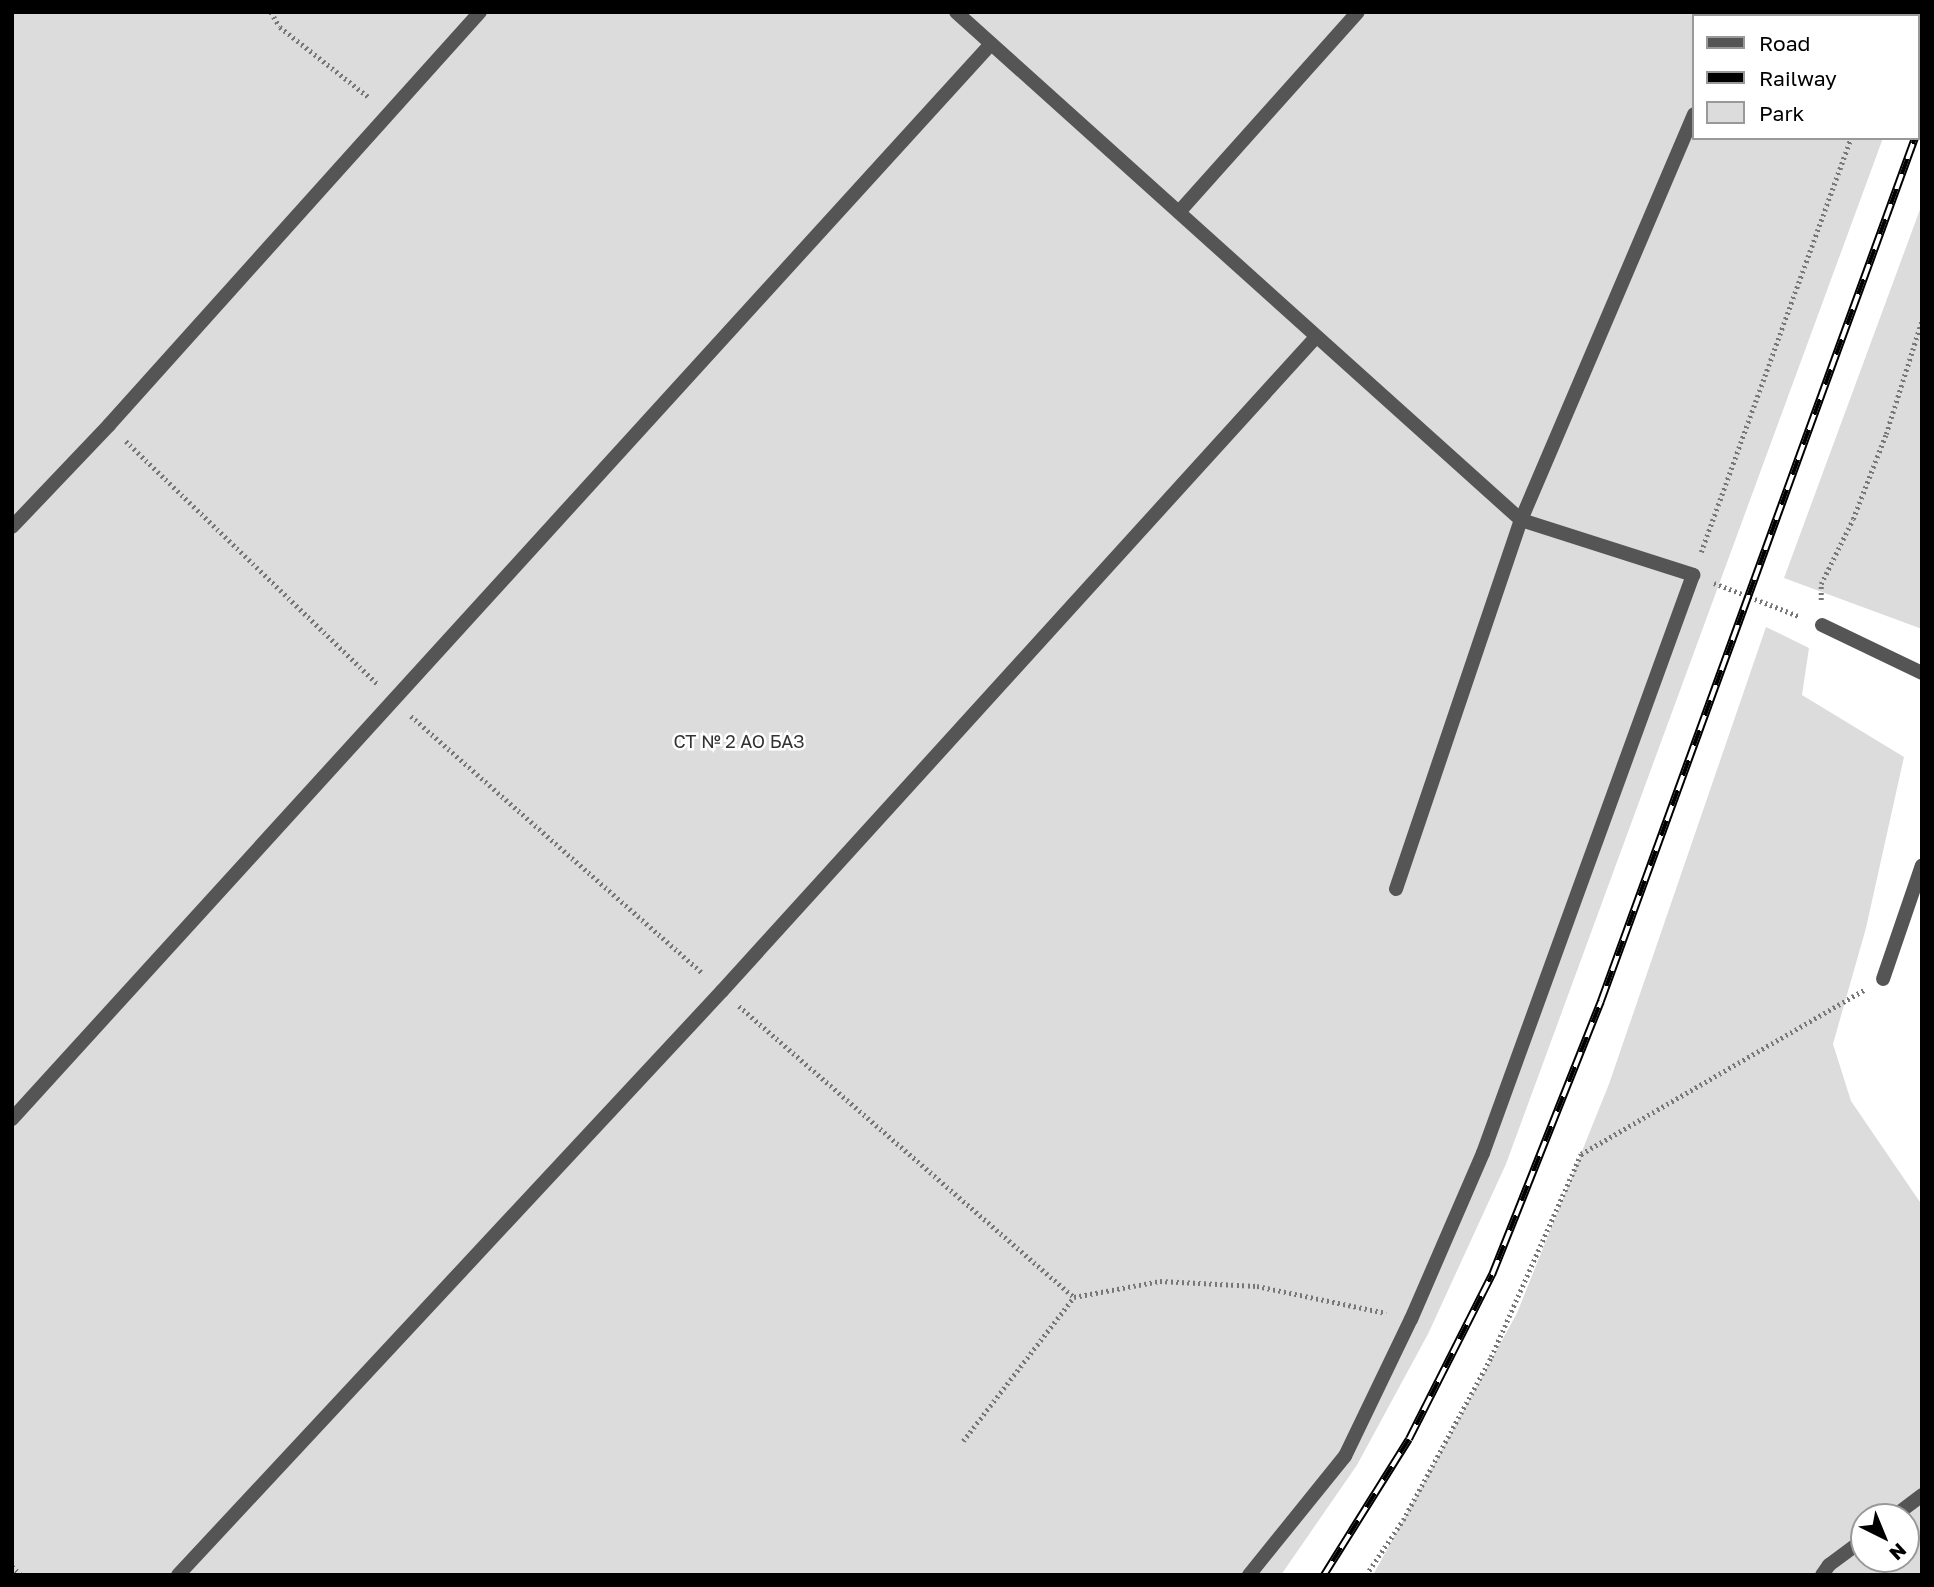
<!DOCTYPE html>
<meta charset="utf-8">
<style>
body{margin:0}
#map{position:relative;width:1934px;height:1587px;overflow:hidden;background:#fff;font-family:"Golos Text",sans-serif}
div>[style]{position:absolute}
.green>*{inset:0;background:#dcdcdc}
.path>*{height:4.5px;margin-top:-2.25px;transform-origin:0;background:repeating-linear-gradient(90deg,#777 0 2px,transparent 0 5.5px)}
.lane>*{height:14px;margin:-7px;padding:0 7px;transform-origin:7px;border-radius:7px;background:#555}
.street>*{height:14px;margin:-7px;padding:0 7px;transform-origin:7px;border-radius:7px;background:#555}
.rail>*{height:8px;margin-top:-4px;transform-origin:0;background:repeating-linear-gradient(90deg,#fff 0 16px,#000 0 32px);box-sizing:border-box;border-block:2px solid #000}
span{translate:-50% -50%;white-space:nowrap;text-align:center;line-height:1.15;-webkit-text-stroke:5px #fff;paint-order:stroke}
.park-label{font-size:18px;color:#333}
.frame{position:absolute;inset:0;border:14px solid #000;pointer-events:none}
.legend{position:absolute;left:1692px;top:14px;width:228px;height:126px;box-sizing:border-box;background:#fff;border:2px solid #999;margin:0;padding:9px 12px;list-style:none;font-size:21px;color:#000}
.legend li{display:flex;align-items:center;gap:14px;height:35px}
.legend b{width:35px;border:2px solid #999}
.north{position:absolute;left:1850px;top:1503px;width:70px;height:70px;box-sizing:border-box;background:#fff;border:2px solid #999;border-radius:50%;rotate:137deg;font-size:19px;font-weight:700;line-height:28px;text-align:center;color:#000}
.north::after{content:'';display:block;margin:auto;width:24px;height:32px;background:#000;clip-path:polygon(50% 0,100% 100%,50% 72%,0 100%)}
</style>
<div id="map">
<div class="green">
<i style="clip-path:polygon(12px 12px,1922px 12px,1918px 43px,1918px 16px,1694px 16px,1694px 138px,1883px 138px,1506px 1164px,1428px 1334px,1357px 1465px,1281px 1575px,12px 1575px)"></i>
<i style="clip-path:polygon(1922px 204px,1922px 629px,1784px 578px)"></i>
<i style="clip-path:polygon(evenodd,1766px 627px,1809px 648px,1802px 695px,1904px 757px,1866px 928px,1833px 1044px,1851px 1101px,1922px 1205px,1922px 1575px,1373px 1575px,1517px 1313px,1609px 1084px,1766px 627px,1864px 1517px,1906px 1517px,1906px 1559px,1864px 1559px,1864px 1517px)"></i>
</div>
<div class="path">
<i style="left:271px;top:12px;width:17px;rotate:59deg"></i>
<i style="left:280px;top:27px;width:115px;rotate:38.3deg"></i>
<i style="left:1895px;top:16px;width:4px;rotate:-76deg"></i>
<i style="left:126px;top:441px;width:349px;rotate:44deg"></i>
<i style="left:1701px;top:552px;width:440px;rotate:-70.1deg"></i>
<i style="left:1714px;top:583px;width:93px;rotate:21.3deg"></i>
<i style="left:1821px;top:600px;width:16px;rotate:-90deg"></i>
<i style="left:1821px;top:584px;width:72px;rotate:-63.8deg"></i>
<i style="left:1853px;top:519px;width:91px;rotate:-68.8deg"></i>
<i style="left:1886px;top:434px;width:120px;rotate:-72.5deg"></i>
<i style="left:411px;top:716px;width:390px;rotate:41.4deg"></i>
<i style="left:739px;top:1006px;width:444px;rotate:41deg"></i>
<i style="left:963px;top:1441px;width:182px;rotate:-52.4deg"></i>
<i style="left:1074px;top:1297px;width:87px;rotate:-10.5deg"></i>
<i style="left:1160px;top:1281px;width:97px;rotate:3deg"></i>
<i style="left:1257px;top:1286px;width:132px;rotate:11.8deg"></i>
<i style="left:12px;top:1566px;width:13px;rotate:45deg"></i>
<i style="left:1366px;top:1575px;width:66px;rotate:-56.1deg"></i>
<i style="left:1403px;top:1520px;width:185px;rotate:-61.6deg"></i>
<i style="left:1491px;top:1357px;width:222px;rotate:-66.1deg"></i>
<i style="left:1581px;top:1154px;width:327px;rotate:-30.1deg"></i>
</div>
<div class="lane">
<i style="left:1736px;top:16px;width:4px;rotate:-63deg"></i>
<i style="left:1179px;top:212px;width:268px;rotate:-48.2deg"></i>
<i style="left:12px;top:527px;width:141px;rotate:-46.4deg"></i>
<i style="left:109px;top:425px;width:555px;rotate:-48.07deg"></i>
<i style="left:1396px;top:889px;width:390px;rotate:-71.3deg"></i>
<i style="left:1521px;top:520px;width:441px;rotate:-66.9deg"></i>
<i style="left:1883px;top:979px;width:120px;rotate:-71.1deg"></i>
<i style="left:12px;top:1119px;width:1454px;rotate:-47.68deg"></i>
<i style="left:1893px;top:1517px;width:36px;rotate:-37deg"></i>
<i style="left:178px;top:1575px;width:798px;rotate:-47.03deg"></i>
<i style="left:722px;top:991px;width:883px;rotate:-47.75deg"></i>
<i style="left:1822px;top:1575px;width:12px;rotate:-55deg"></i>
<i style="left:1829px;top:1565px;width:44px;rotate:-36.6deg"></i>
</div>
<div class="street">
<i style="left:956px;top:12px;width:760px;rotate:41.96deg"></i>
<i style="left:1521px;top:520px;width:181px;rotate:17.7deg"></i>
<i style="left:1693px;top:575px;width:615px;rotate:109.97deg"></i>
<i style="left:1483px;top:1153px;width:181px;rotate:113.4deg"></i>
<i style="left:1411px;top:1319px;width:152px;rotate:115.7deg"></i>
<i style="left:1345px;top:1456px;width:153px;rotate:128.9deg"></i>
<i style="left:1822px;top:625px;width:111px;rotate:25.6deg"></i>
</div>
<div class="rail">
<i style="left:1918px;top:130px;width:11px;rotate:-68deg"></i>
<i style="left:1324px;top:1575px;width:160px;rotate:-58deg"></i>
<i style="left:1409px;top:1439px;width:184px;rotate:-63.2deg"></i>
<i style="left:1492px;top:1275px;width:295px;rotate:-68.3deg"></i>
<i style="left:1601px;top:1001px;width:918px;rotate:-70.01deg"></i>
</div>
<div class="park-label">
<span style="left:739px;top:741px">СТ № 2 АО БАЗ</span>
</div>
<div class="frame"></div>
<ul class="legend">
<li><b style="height:9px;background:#555"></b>Road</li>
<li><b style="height:9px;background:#000"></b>Railway</li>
<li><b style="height:19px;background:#dcdcdc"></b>Park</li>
</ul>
<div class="north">N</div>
</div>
